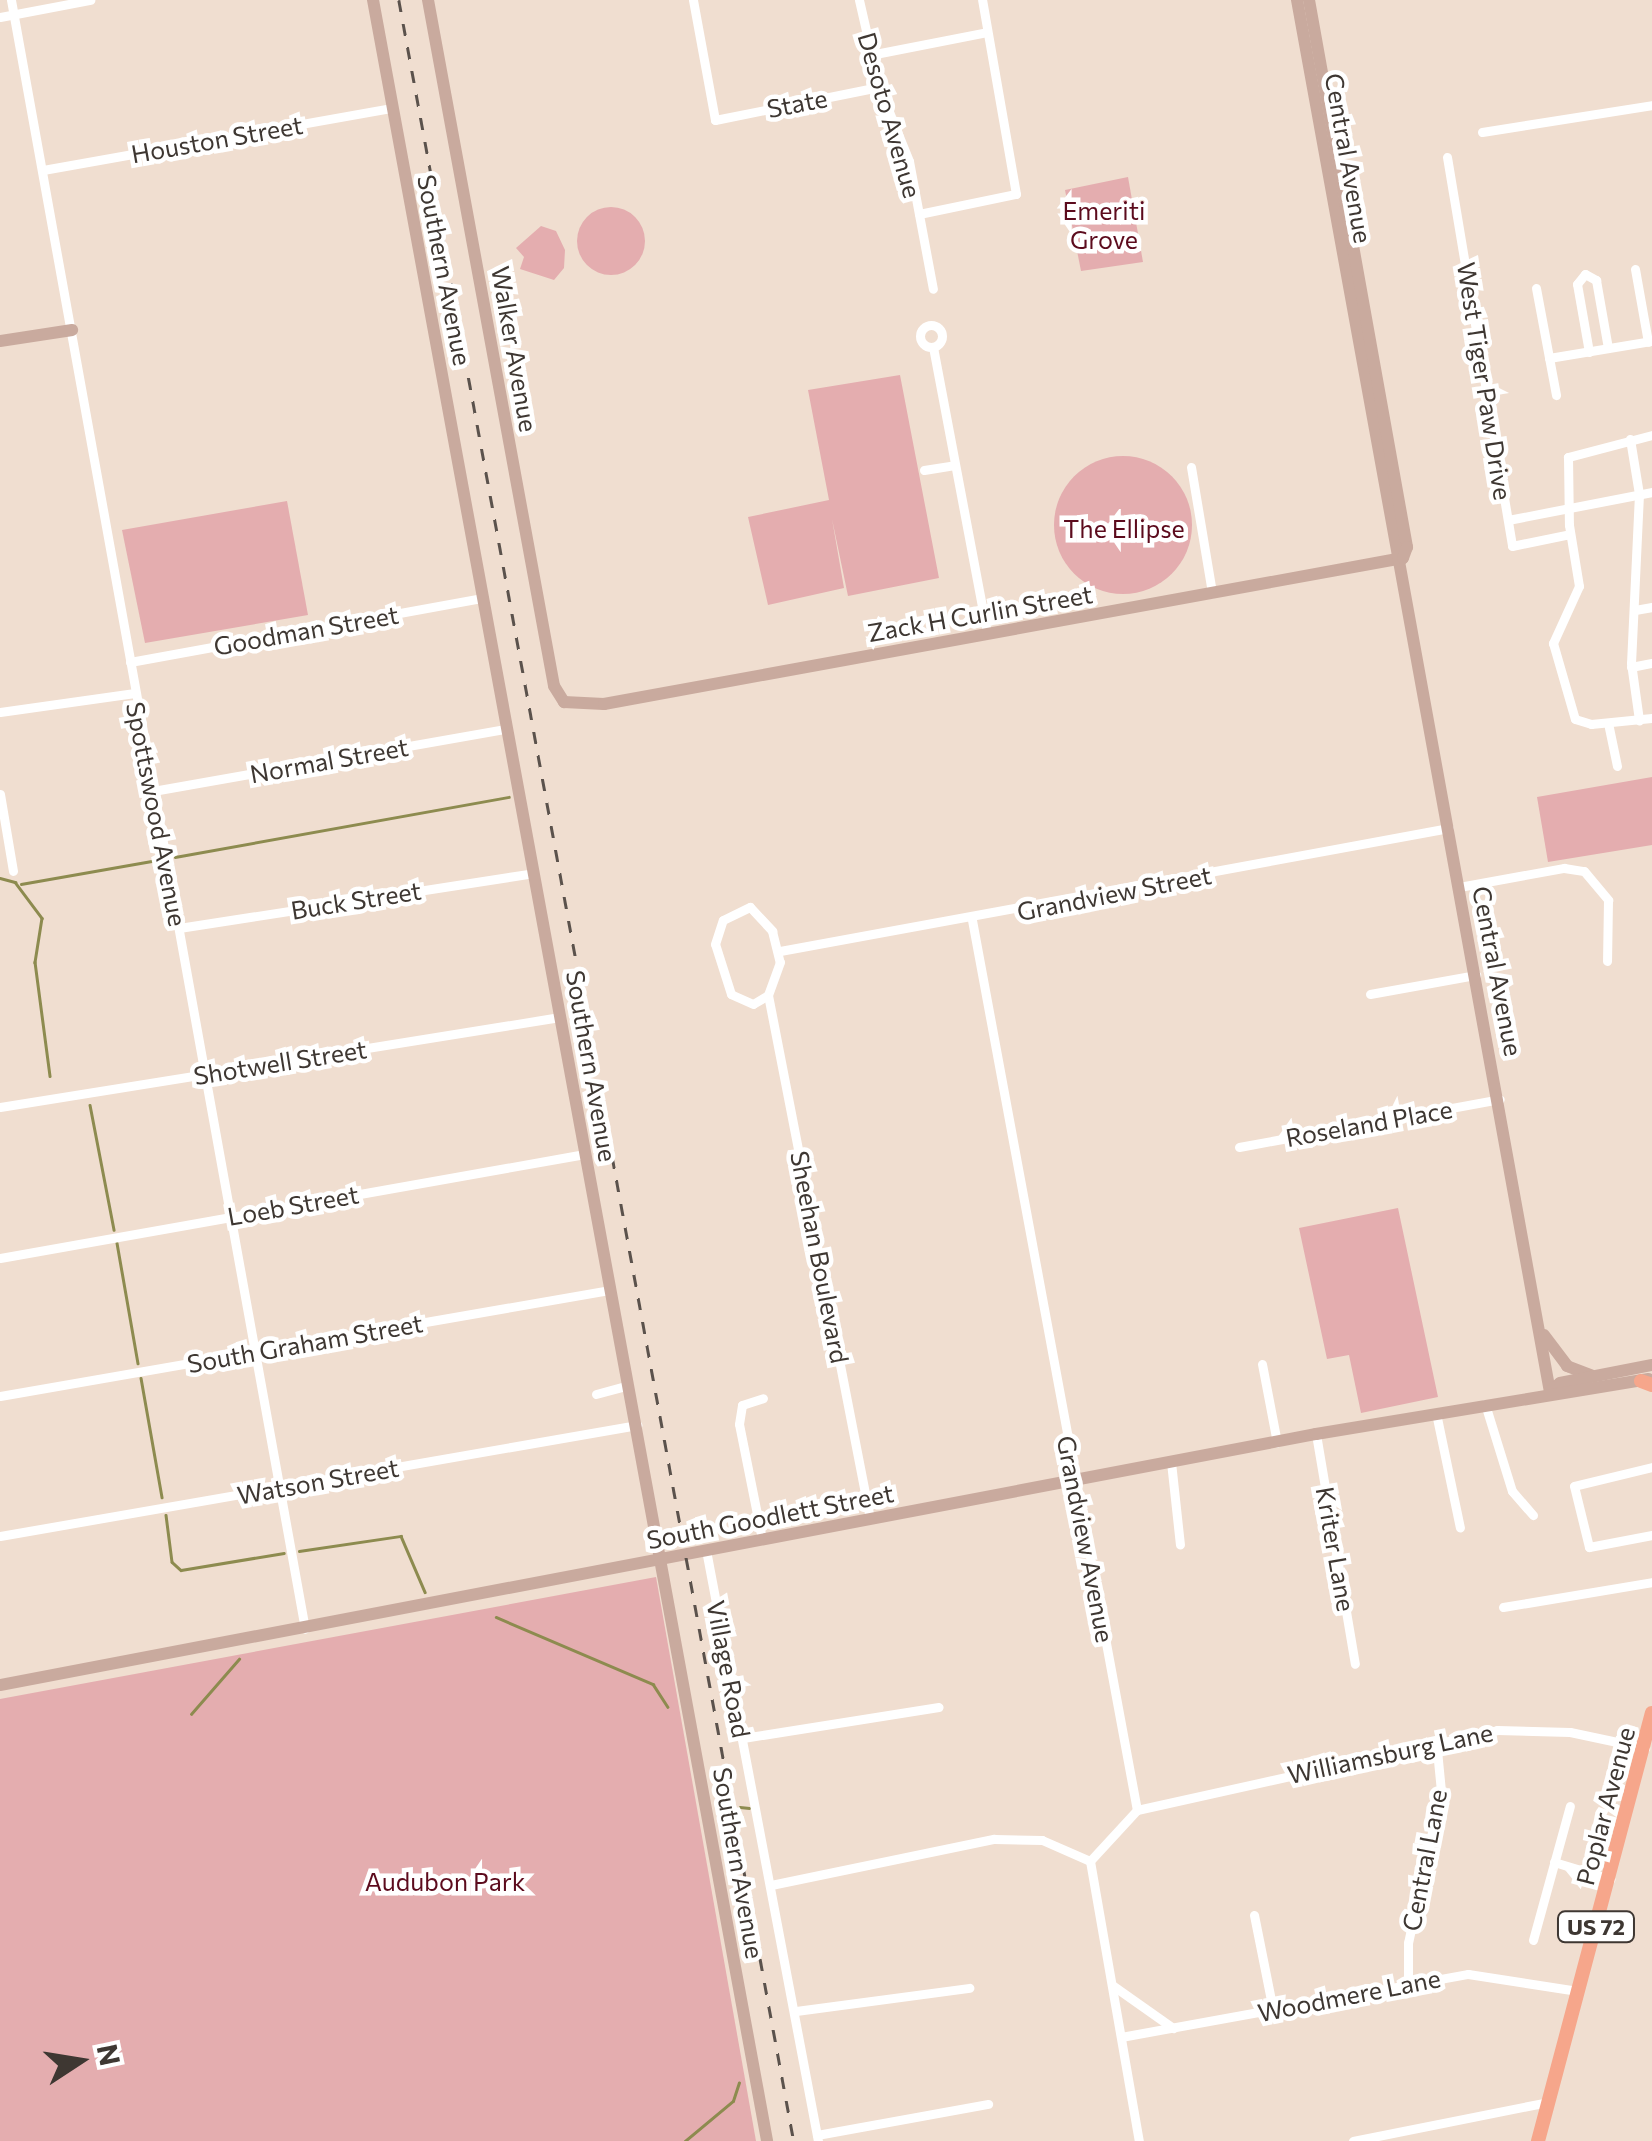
<!DOCTYPE html>
<style>
body{margin:0}
#map{position:relative;width:1652px;height:2141px;overflow:hidden;background:#f0ded0;font-family:Commissioner,sans-serif}
div>[style]{position:absolute}
.green>*{inset:0;background:#e4adaf}
.round{border-radius:50%}
.stream>*{height:2.5px;margin:-1.25px;padding:0 1.25px;transform-origin:1.25px;border-radius:1.25px;background:#8d8b4f}
.street>*{height:9px;margin:-4.5px;padding:0 4.5px;transform-origin:4.5px;border-radius:4.5px;background:#fff}
.street>.ring{margin:-4.5px;padding:0;box-sizing:content-box;background:none;border:9px solid #fff;border-radius:50%}
.secondary>*{height:12px;margin:-6px;padding:0 6px;transform-origin:6px;border-radius:6px;background:#c9aa9e}
.primary>*{height:14px;margin:-7px;padding:0 7px;transform-origin:7px;border-radius:7px;background:#f6a68b}
.rail>*{height:2.5px;margin-top:-1.25px;transform-origin:0;background:repeating-linear-gradient(90deg,#5b524c 0 12px,transparent 0 24px)}
span{translate:-50% -50%;white-space:nowrap;text-align:center;line-height:1.15;-webkit-text-stroke:9px #fff;paint-order:stroke}
.shield-label span{padding:2px 8px;background:#fff;border:2px solid;border-radius:8px;-webkit-text-stroke-width:0}
.shield-label{font-size:22px;color:#3e3732;font-weight:700}
.street-label{font-size:25px;color:#3e3732}
.park-label{font-size:25px;color:#5c0b1d}
.north{position:absolute;left:30px;top:2011px;width:100px;height:100px;-webkit-text-stroke:8px #fff;paint-order:stroke;rotate:78deg;font-size:28px;font-weight:700;line-height:40px;text-align:center;color:#3e3732}
.north::after{content:'';display:block;margin:auto;width:35px;height:45px;background:#3e3732;clip-path:polygon(50% 0,100% 100%,50% 72%,0 100%)}
</style>
<div id="map">
<div class="green">
<i style="clip-path:polygon(1128px 177px,1143px 262px,1081px 271px,1065px 190px)"></i>
<i class="round" style="left:577px;top:207px;width:68px;height:68px"></i>
<i style="clip-path:polygon(541px 226px,556px 231px,565px 250px,564px 268px,554px 280px,520px 269px,524px 257px,516px 248px)"></i>
<i style="clip-path:polygon(900px 375px,939px 578px,848px 596px,832px 519px,844px 588px,768px 605px,748px 517px,829px 500px,808px 390px)"></i>
<i class="round" style="left:1054px;top:456px;width:138px;height:138px"></i>
<i style="clip-path:polygon(287px 501px,308px 615px,145px 643px,122px 530px)"></i>
<i style="clip-path:polygon(1652px 777px,1652px 845px,1548px 862px,1537px 797px)"></i>
<i style="clip-path:polygon(1398px 1208px,1438px 1397px,1361px 1413px,1349px 1355px,1327px 1359px,1299px 1228px)"></i>
<i style="clip-path:polygon(656px 1577px,756px 2141px,0 2141px,0 1699px)"></i>
</div>
<div class="stream">
<i style="left:175px;top:857px;width:339px;rotate:-10.2deg"></i>
<i style="left:0;top:878px;width:16px;rotate:15deg"></i>
<i style="left:15px;top:882px;width:45px;rotate:53.1deg"></i>
<i style="left:42px;top:918px;width:45px;rotate:99deg"></i>
<i style="left:35px;top:962px;width:115px;rotate:82.5deg"></i>
<i style="left:21px;top:884px;width:138px;rotate:-10deg"></i>
<i style="left:90px;top:1105px;width:127px;rotate:79.1deg"></i>
<i style="left:117px;top:1243px;width:122px;rotate:80.1deg"></i>
<i style="left:141px;top:1378px;width:121px;rotate:80deg"></i>
<i style="left:166px;top:1515px;width:47px;rotate:82.7deg"></i>
<i style="left:172px;top:1562px;width:12px;rotate:42deg"></i>
<i style="left:181px;top:1570px;width:104px;rotate:-9.4deg"></i>
<i style="left:299px;top:1551px;width:103px;rotate:-8.4deg"></i>
<i style="left:401px;top:1536px;width:61px;rotate:66.8deg"></i>
<i style="left:496px;top:1617px;width:171px;rotate:23.1deg"></i>
<i style="left:653px;top:1684px;width:27px;rotate:57deg"></i>
<i style="left:191px;top:1714px;width:73px;rotate:-48.9deg"></i>
<i style="left:716px;top:1804px;width:9px;rotate:21deg"></i>
<i style="left:740px;top:1807px;width:9px;rotate:6deg"></i>
<i style="left:685px;top:2141px;width:62px;rotate:-39.8deg"></i>
<i style="left:733px;top:2101px;width:19px;rotate:-72deg"></i>
</div>
<div class="street">
<i style="left:11px;top:0;width:1655px;rotate:79.77deg"></i>
<i style="left:693px;top:0;width:122px;rotate:79.6deg"></i>
<i style="left:715px;top:120px;width:167px;rotate:-11.4deg"></i>
<i style="left:859px;top:0;width:89px;rotate:77.1deg"></i>
<i style="left:879px;top:87px;width:80px;rotate:67.9deg"></i>
<i style="left:909px;top:161px;width:130px;rotate:79.4deg"></i>
<i style="left:0;top:17px;width:92px;rotate:-10.7deg"></i>
<i style="left:870px;top:55px;width:119px;rotate:-11.1deg"></i>
<i style="left:1482px;top:132px;width:172px;rotate:-9deg"></i>
<i style="left:1447px;top:157px;width:394px;rotate:80.5deg"></i>
<i style="left:1512px;top:546px;width:59px;rotate:-11.7deg"></i>
<i style="left:43px;top:170px;width:353px;rotate:-10.1deg"></i>
<i style="left:919px;top:214px;width:99px;rotate:-11.7deg"></i>
<i style="left:1016px;top:194px;width:197px;rotate:-99.9deg"></i>
<i style="left:1635px;top:269px;width:74px;rotate:79.9deg"></i>
<i style="left:1536px;top:288px;width:109px;rotate:79.4deg"></i>
<i class="ring" style="left:920px;top:325px;width:13px;height:13px"></i>
<i style="left:933px;top:347px;width:292px;rotate:79.3deg"></i>
<i style="left:1589px;top:352px;width:69px;rotate:-100deg"></i>
<i style="left:1577px;top:284px;width:13px;rotate:-51deg"></i>
<i style="left:1585px;top:274px;width:13px;rotate:29deg"></i>
<i style="left:1596px;top:280px;width:69px;rotate:80deg"></i>
<i style="left:1549px;top:358px;width:104px;rotate:-9.4deg"></i>
<i style="left:1652px;top:435px;width:87px;rotate:165.3deg"></i>
<i style="left:1568px;top:457px;width:68px;rotate:89.2deg"></i>
<i style="left:1569px;top:525px;width:62px;rotate:80.7deg"></i>
<i style="left:1579px;top:586px;width:63px;rotate:114.5deg"></i>
<i style="left:1553px;top:643px;width:79px;rotate:73.9deg"></i>
<i style="left:1575px;top:719px;width:17px;rotate:17deg"></i>
<i style="left:1591px;top:724px;width:61px;rotate:-5.6deg"></i>
<i style="left:1630px;top:439px;width:56px;rotate:80.7deg"></i>
<i style="left:1639px;top:494px;width:169px;rotate:92.7deg"></i>
<i style="left:1631px;top:663px;width:58px;rotate:82deg"></i>
<i style="left:1191px;top:467px;width:128px;rotate:80.5deg"></i>
<i style="left:924px;top:470px;width:31px;rotate:-9deg"></i>
<i style="left:1508px;top:520px;width:147px;rotate:-11deg"></i>
<i style="left:1635px;top:610px;width:17px;rotate:-10deg"></i>
<i style="left:130px;top:662px;width:357px;rotate:-10.3deg"></i>
<i style="left:1631px;top:667px;width:21px;rotate:-11deg"></i>
<i style="left:0;top:712px;width:136px;rotate:-8deg"></i>
<i style="left:1608px;top:723px;width:44px;rotate:78.2deg"></i>
<i style="left:153px;top:791px;width:358px;rotate:-10deg"></i>
<i style="left:0;top:794px;width:78px;rotate:80.4deg"></i>
<i style="left:1459px;top:887px;width:107px;rotate:-10.3deg"></i>
<i style="left:1564px;top:868px;width:20px;rotate:9deg"></i>
<i style="left:1584px;top:871px;width:38px;rotate:50deg"></i>
<i style="left:1608px;top:900px;width:61px;rotate:90.9deg"></i>
<i style="left:750px;top:907px;width:33px;rotate:47deg"></i>
<i style="left:772px;top:931px;width:32px;rotate:76deg"></i>
<i style="left:780px;top:962px;width:35px;rotate:110deg"></i>
<i style="left:768px;top:995px;width:17px;rotate:149deg"></i>
<i style="left:753px;top:1004px;width:24px;rotate:-156deg"></i>
<i style="left:731px;top:994px;width:52px;rotate:-107.7deg"></i>
<i style="left:715px;top:944px;width:25px;rotate:-72deg"></i>
<i style="left:723px;top:920px;width:30px;rotate:-26deg"></i>
<i style="left:972px;top:920px;width:905px;rotate:79.5deg"></i>
<i style="left:1137px;top:1810px;width:69px;rotate:132.7deg"></i>
<i style="left:1090px;top:1861px;width:284px;rotate:80.1deg"></i>
<i style="left:179px;top:928px;width:359px;rotate:-8.8deg"></i>
<i style="left:780px;top:951px;width:680px;rotate:-10.42deg"></i>
<i style="left:1370px;top:994px;width:108px;rotate:-10.2deg"></i>
<i style="left:768px;top:995px;width:534px;rotate:78.98deg"></i>
<i style="left:0;top:1107px;width:567px;rotate:-9.13deg"></i>
<i style="left:1239px;top:1147px;width:265px;rotate:-10.4deg"></i>
<i style="left:0;top:1258px;width:594px;rotate:-10.08deg"></i>
<i style="left:1262px;top:1364px;width:80px;rotate:79.2deg"></i>
<i style="left:596px;top:1394px;width:34px;rotate:-15deg"></i>
<i style="left:0;top:1396px;width:618px;rotate:-9.87deg"></i>
<i style="left:1485px;top:1404px;width:91px;rotate:72.8deg"></i>
<i style="left:1512px;top:1491px;width:32px;rotate:49deg"></i>
<i style="left:1436px;top:1413px;width:117px;rotate:78.2deg"></i>
<i style="left:1316px;top:1434px;width:233px;rotate:80.4deg"></i>
<i style="left:1171px;top:1462px;width:83px;rotate:83.8deg"></i>
<i style="left:1652px;top:1467px;width:80px;rotate:166.3deg"></i>
<i style="left:1574px;top:1486px;width:63px;rotate:76.2deg"></i>
<i style="left:1589px;top:1547px;width:64px;rotate:-10.8deg"></i>
<i style="left:0;top:1536px;width:647px;rotate:-9.88deg"></i>
<i style="left:762px;top:1539px;width:117px;rotate:-101.3deg"></i>
<i style="left:739px;top:1424px;width:19px;rotate:-81deg"></i>
<i style="left:742px;top:1405px;width:22px;rotate:-18deg"></i>
<i style="left:706px;top:1550px;width:602px;rotate:79.27deg"></i>
<i style="left:1503px;top:1607px;width:151px;rotate:-9.5deg"></i>
<i style="left:743px;top:1738px;width:198px;rotate:-9deg"></i>
<i style="left:1137px;top:1810px;width:369px;rotate:-12.5deg"></i>
<i style="left:1497px;top:1730px;width:73px;rotate:1.6deg"></i>
<i style="left:1570px;top:1732px;width:77px;rotate:12deg"></i>
<i style="left:1554px;top:1862px;width:59px;rotate:16.9deg"></i>
<i style="left:771px;top:1885px;width:228px;rotate:-11.7deg"></i>
<i style="left:994px;top:1839px;width:48px;rotate:1.2deg"></i>
<i style="left:1042px;top:1840px;width:52px;rotate:23.6deg"></i>
<i style="left:1254px;top:1915px;width:97px;rotate:78.7deg"></i>
<i style="left:1533px;top:1940px;width:139px;rotate:-74.6deg"></i>
<i style="left:1408px;top:1981px;width:38px;rotate:-90deg"></i>
<i style="left:1408px;top:1943px;width:156px;rotate:-77.8deg"></i>
<i style="left:1441px;top:1791px;width:51px;rotate:-95.6deg"></i>
<i style="left:1112px;top:1985px;width:75px;rotate:35.2deg"></i>
<i style="left:796px;top:2011px;width:175px;rotate:-7.6deg"></i>
<i style="left:1121px;top:2037px;width:353px;rotate:-10.3deg"></i>
<i style="left:1468px;top:1974px;width:111px;rotate:8.8deg"></i>
<i style="left:817px;top:2135px;width:174px;rotate:-10.3deg"></i>
<i style="left:1353px;top:2141px;width:200px;rotate:-11.3deg"></i>
</div>
<div class="secondary">
<i style="left:373px;top:0;width:2177px;rotate:79.57deg"></i>
<i style="left:428px;top:0;width:697px;rotate:79.59deg"></i>
<i style="left:554px;top:686px;width:19px;rotate:58deg"></i>
<i style="left:564px;top:702px;width:40px;rotate:2.9deg"></i>
<i style="left:604px;top:704px;width:812px;rotate:-10.36deg"></i>
<i style="left:1297px;top:0;width:1415px;rotate:79.7deg"></i>
<i style="left:1309px;top:0;width:556px;rotate:79.84deg"></i>
<i style="left:1407px;top:547px;width:12px;rotate:110deg"></i>
<i style="left:0;top:341px;width:73px;rotate:-8.7deg"></i>
<i style="left:1544px;top:1335px;width:39px;rotate:53deg"></i>
<i style="left:1567px;top:1366px;width:26px;rotate:21deg"></i>
<i style="left:1550px;top:1392px;width:13px;rotate:-42deg"></i>
<i style="left:1560px;top:1383px;width:94px;rotate:-11.1deg"></i>
<i style="left:0;top:1685px;width:1340px;rotate:-10.8deg"></i>
<i style="left:1316px;top:1434px;width:337px;rotate:-9.4deg"></i>
</div>
<div class="primary">
<i style="left:1641px;top:1381px;width:12px;rotate:20deg"></i>
<i style="left:1538px;top:2141px;width:443px;rotate:-75.1deg"></i>
</div>
<div class="rail">
<i style="left:399px;top:0;width:2177px;rotate:79.55deg"></i>
</div>
<div class="shield-label">
<span style="left:1596px;top:1927px">US 72</span>
</div>
<div class="street-label">
<span style="left:797px;top:103px;rotate:-11deg">State</span>
<span style="left:890px;top:115px;rotate:74deg">Desoto Avenue</span>
<span style="left:217px;top:139px;rotate:-10deg">Houston Street</span>
<span style="left:1349px;top:158px;rotate:80deg">Central Avenue</span>
<span style="left:445px;top:270px;rotate:79deg">Southern Avenue</span>
<span style="left:515px;top:349px;rotate:80deg">Walker Avenue</span>
<span style="left:1485px;top:381px;rotate:81deg">West Tiger Paw Drive</span>
<span style="left:980px;top:613px;rotate:-10deg">Zack H Curlin Street</span>
<span style="left:306px;top:630px;rotate:-10deg">Goodman Street</span>
<span style="left:329px;top:760px;rotate:-10deg">Normal Street</span>
<span style="left:157px;top:814px;rotate:79deg">Spottswood Avenue</span>
<span style="left:1114px;top:893px;rotate:-11deg">Grandview Street</span>
<span style="left:356px;top:900px;rotate:-9deg">Buck Street</span>
<span style="left:1498px;top:971px;rotate:79deg">Central Avenue</span>
<span style="left:280px;top:1062px;rotate:-9deg">Shotwell Street</span>
<span style="left:592px;top:1066px;rotate:80deg">Southern Avenue</span>
<span style="left:1369px;top:1123px;rotate:-10deg">Roseland Place</span>
<span style="left:293px;top:1205px;rotate:-10deg">Loeb Street</span>
<span style="left:820px;top:1257px;rotate:79deg">Sheehan Boulevard</span>
<span style="left:305px;top:1343px;rotate:-10deg">South Graham Street</span>
<span style="left:318px;top:1481px;rotate:-10deg">Watson Street</span>
<span style="left:770px;top:1516px;rotate:-11deg">South Goodlett Street</span>
<span style="left:1086px;top:1539px;rotate:79deg">Grandview Avenue</span>
<span style="left:1336px;top:1549px;rotate:80deg">Kriter Lane</span>
<span style="left:729px;top:1669px;rotate:79deg">Village Road</span>
<span style="left:1390px;top:1753px;rotate:-12deg">Williamsburg Lane</span>
<span style="left:1605px;top:1806px;rotate:-75deg">Poplar Avenue</span>
<span style="left:1424px;top:1860px;rotate:-79deg">Central Lane</span>
<span style="left:739px;top:1863px;rotate:80deg">Southern Avenue</span>
<span style="left:1349px;top:1995px;rotate:-11deg">Woodmere Lane</span>
</div>
<div class="park-label">
<span style="left:1104px;top:225px">Emeriti<br>Grove</span>
<span style="left:1124px;top:528px">The Ellipse</span>
<span style="left:445px;top:1881px">Audubon Park</span>
</div>
<div class="north">N</div>
</div>
